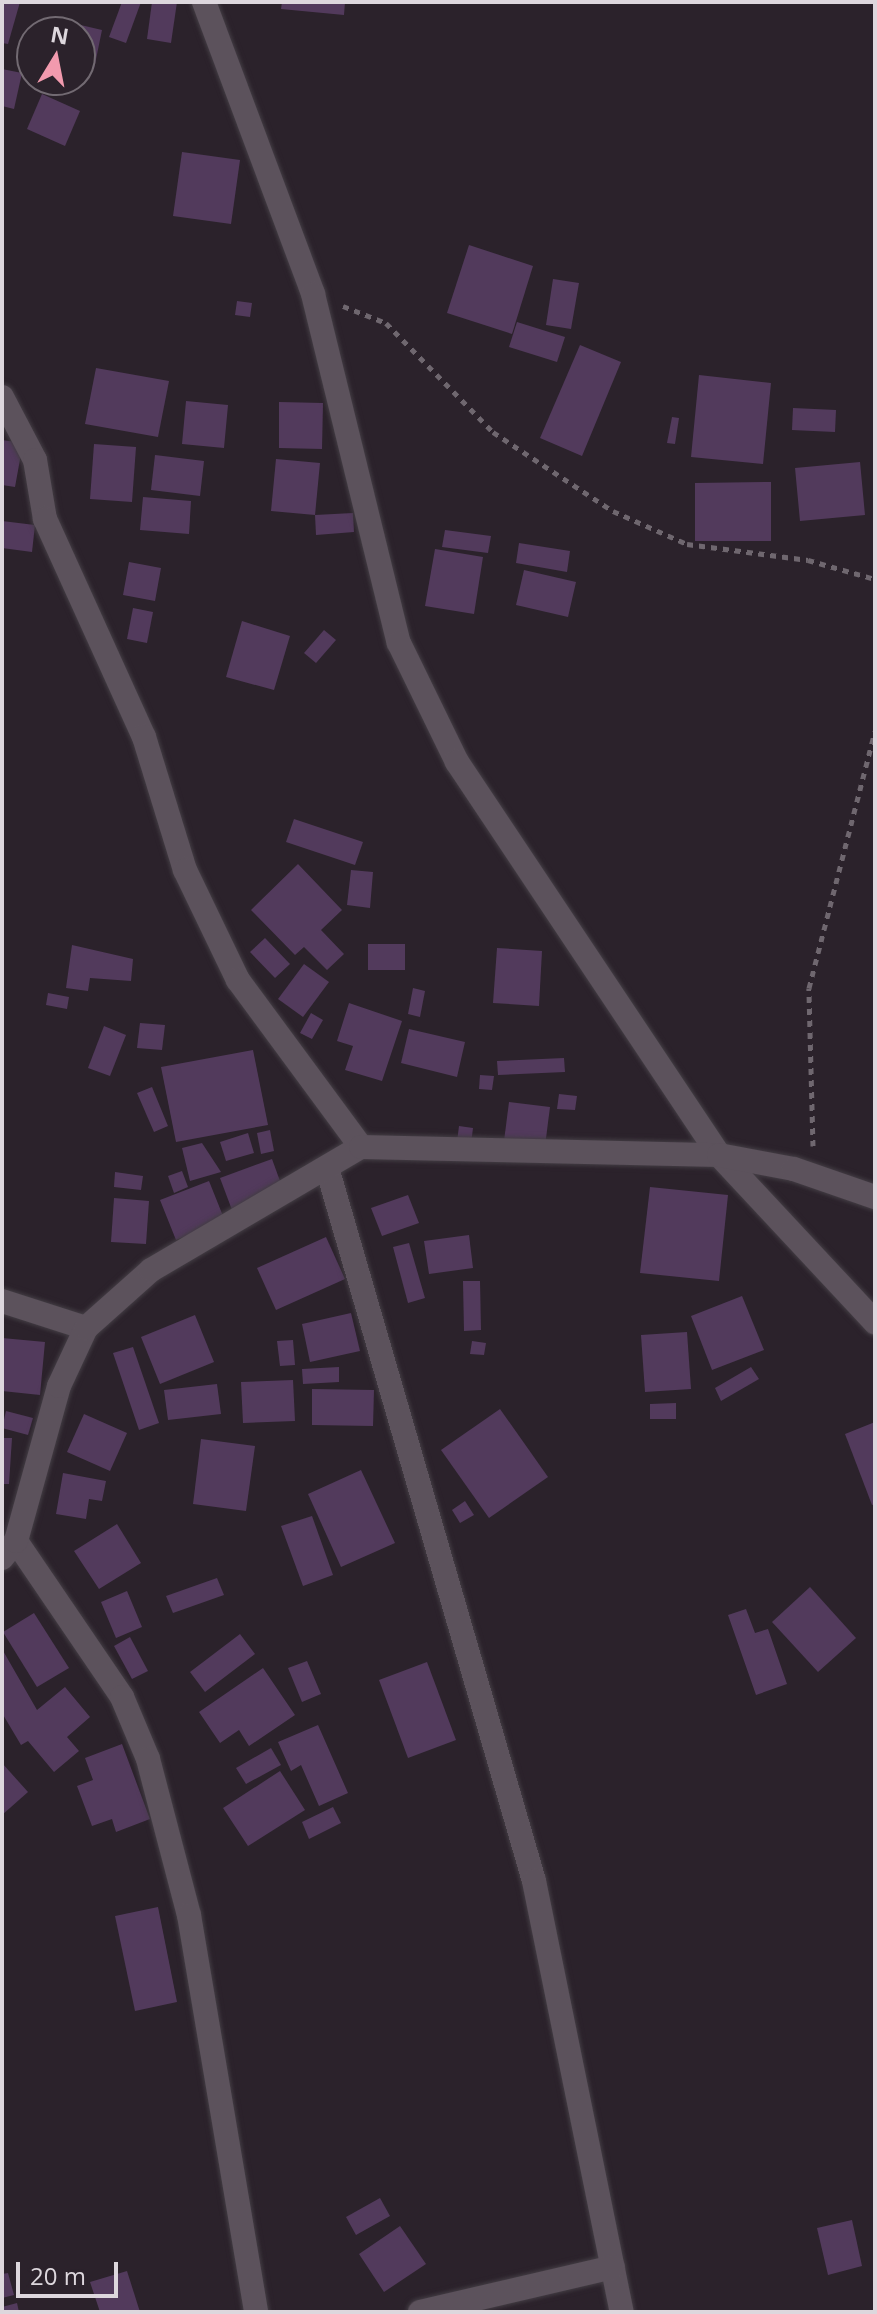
<!DOCTYPE html>
<style>
body{margin:0}
#map{position:relative;width:877px;height:2314px;overflow:hidden;background:#2b222b;font-family:"Open Sans",sans-serif}
div>[style]{position:absolute}
.building>*{inset:0;background:#523a5c}
.path>*{height:5px;margin-top:-2.5px;transform-origin:0;background:repeating-linear-gradient(90deg,#6f676f 0 6px,transparent 0 12px)}
.roads{filter:drop-shadow(0 0 2px #433d44) drop-shadow(0 0 2px #433d44)}
.street>*{height:24px;margin:-12px;padding:0 12px;transform-origin:12px;border-radius:12px;background:#5c525c}
span{translate:-50% -50%;white-space:nowrap;text-align:center;line-height:1.15;-webkit-text-stroke:7px #2b222b;paint-order:stroke}
.frame{position:absolute;inset:0;border:4px solid #ddd7dd;pointer-events:none}
.north{position:absolute;left:16px;top:16px;width:80px;height:80px;box-sizing:border-box;background:#2b222b;border:2px solid #726a72;border-radius:50%;rotate:10deg;font-size:22px;font-weight:700;line-height:32px;text-align:center;color:#ddd7dd}
.north::after{content:'';display:block;margin:auto;width:28px;height:36px;background:#f29aae;clip-path:polygon(50% 0,100% 100%,50% 72%,0 100%)}
.scale{position:absolute;left:16px;top:2262px;width:102px;height:36px;box-sizing:border-box;border:4px solid #ddd7dd;border-top:0;padding-left:10px;font-size:24px;line-height:28px;white-space:nowrap;color:#ddd7dd;-webkit-text-stroke:6px #2b222b;paint-order:stroke}
</style>
<div id="map">
<div class="building">
<i style="clip-path:polygon(2px 2px,20px 2px,8px 44px,2px 43px)"></i>
<i style="clip-path:polygon(122px 2px,141px 2px,126px 43px,109px 37px)"></i>
<i style="clip-path:polygon(152px 2px,177px 2px,171px 43px,147px 39px)"></i>
<i style="clip-path:polygon(282px 2px,345px 2px,344px 15px,281px 9px)"></i>
<i style="clip-path:polygon(55px 19px,102px 30px,94px 69px,80px 66px,80px 32px,52px 32px)"></i>
<i style="clip-path:polygon(2px 69px,22px 73px,14px 109px,2px 106px)"></i>
<i style="clip-path:polygon(42px 94px,80px 111px,65px 146px,27px 129px)"></i>
<i style="clip-path:polygon(182px 152px,240px 160px,231px 224px,173px 216px)"></i>
<i style="clip-path:polygon(469px 245px,533px 266px,512px 334px,447px 313px)"></i>
<i style="clip-path:polygon(553px 279px,579px 283px,571px 329px,546px 325px)"></i>
<i style="clip-path:polygon(237px 301px,252px 303px,250px 317px,235px 315px)"></i>
<i style="clip-path:polygon(517px 322px,565px 337px,557px 362px,509px 347px)"></i>
<i style="clip-path:polygon(580px 345px,621px 362px,582px 456px,540px 438px)"></i>
<i style="clip-path:polygon(96px 368px,169px 381px,158px 437px,85px 424px)"></i>
<i style="clip-path:polygon(699px 375px,771px 383px,763px 464px,691px 457px)"></i>
<i style="clip-path:polygon(186px 401px,228px 405px,224px 448px,182px 444px)"></i>
<i style="clip-path:polygon(279px 402px,323px 403px,322px 449px,279px 448px)"></i>
<i style="clip-path:polygon(793px 408px,836px 410px,835px 432px,792px 430px)"></i>
<i style="clip-path:polygon(672px 417px,679px 418px,675px 444px,667px 443px)"></i>
<i style="clip-path:polygon(2px 440px,23px 443px,15px 487px,2px 485px)"></i>
<i style="clip-path:polygon(94px 444px,136px 447px,132px 502px,90px 499px)"></i>
<i style="clip-path:polygon(155px 455px,204px 461px,200px 496px,151px 490px)"></i>
<i style="clip-path:polygon(276px 459px,320px 463px,315px 515px,271px 511px)"></i>
<i style="clip-path:polygon(860px 462px,865px 515px,800px 521px,795px 468px)"></i>
<i style="clip-path:polygon(771px 482px,771px 541px,695px 541px,695px 483px)"></i>
<i style="clip-path:polygon(143px 497px,191px 501px,189px 534px,140px 530px)"></i>
<i style="clip-path:polygon(353px 513px,354px 532px,316px 535px,315px 515px)"></i>
<i style="clip-path:polygon(2px 521px,35px 525px,32px 552px,2px 548px)"></i>
<i style="clip-path:polygon(445px 530px,491px 536px,488px 553px,442px 547px)"></i>
<i style="clip-path:polygon(519px 543px,570px 551px,567px 572px,516px 563px)"></i>
<i style="clip-path:polygon(435px 549px,483px 557px,474px 614px,425px 606px)"></i>
<i style="clip-path:polygon(129px 562px,161px 568px,155px 601px,123px 595px)"></i>
<i style="clip-path:polygon(524px 570px,576px 582px,568px 617px,516px 605px)"></i>
<i style="clip-path:polygon(133px 608px,153px 612px,147px 643px,127px 639px)"></i>
<i style="clip-path:polygon(242px 621px,290px 636px,274px 690px,226px 677px)"></i>
<i style="clip-path:polygon(324px 630px,336px 640px,316px 663px,304px 653px)"></i>
<i style="clip-path:polygon(294px 819px,363px 842px,355px 865px,286px 842px)"></i>
<i style="clip-path:polygon(298px 864px,342px 910px,321px 930px,344px 954px,327px 970px,304px 947px,295px 955px,251px 910px)"></i>
<i style="clip-path:polygon(351px 870px,373px 872px,370px 908px,347px 905px)"></i>
<i style="clip-path:polygon(265px 938px,290px 964px,275px 978px,250px 952px)"></i>
<i style="clip-path:polygon(368px 944px,405px 944px,405px 970px,368px 970px)"></i>
<i style="clip-path:polygon(72px 945px,133px 959px,131px 981px,90px 978px,88px 991px,66px 988px)"></i>
<i style="clip-path:polygon(497px 948px,542px 951px,539px 1006px,493px 1003px)"></i>
<i style="clip-path:polygon(304px 964px,329px 982px,303px 1017px,278px 999px)"></i>
<i style="clip-path:polygon(413px 988px,425px 991px,420px 1017px,408px 1014px)"></i>
<i style="clip-path:polygon(48px 993px,69px 997px,67px 1009px,46px 1005px)"></i>
<i style="clip-path:polygon(349px 1003px,402px 1021px,382px 1081px,345px 1070px,353px 1046px,337px 1041px)"></i>
<i style="clip-path:polygon(311px 1013px,323px 1020px,312px 1039px,300px 1033px)"></i>
<i style="clip-path:polygon(140px 1023px,165px 1025px,162px 1050px,137px 1048px)"></i>
<i style="clip-path:polygon(104px 1026px,126px 1035px,110px 1076px,88px 1068px)"></i>
<i style="clip-path:polygon(409px 1029px,465px 1042px,457px 1077px,401px 1063px)"></i>
<i style="clip-path:polygon(253px 1050px,268px 1125px,176px 1142px,161px 1067px)"></i>
<i style="clip-path:polygon(564px 1058px,565px 1072px,498px 1075px,497px 1061px)"></i>
<i style="clip-path:polygon(480px 1075px,494px 1076px,492px 1090px,479px 1089px)"></i>
<i style="clip-path:polygon(152px 1087px,168px 1126px,154px 1132px,137px 1093px)"></i>
<i style="clip-path:polygon(559px 1094px,577px 1096px,575px 1110px,557px 1109px)"></i>
<i style="clip-path:polygon(509px 1102px,550px 1107px,545px 1146px,504px 1141px)"></i>
<i style="clip-path:polygon(459px 1126px,473px 1128px,471px 1144px,457px 1142px)"></i>
<i style="clip-path:polygon(270px 1130px,274px 1151px,261px 1154px,257px 1133px)"></i>
<i style="clip-path:polygon(248px 1133px,254px 1153px,226px 1161px,220px 1142px)"></i>
<i style="clip-path:polygon(202px 1143px,221px 1172px,190px 1181px,182px 1148px)"></i>
<i style="clip-path:polygon(272px 1159px,284px 1192px,232px 1210px,220px 1178px)"></i>
<i style="clip-path:polygon(182px 1171px,188px 1187px,174px 1193px,168px 1176px)"></i>
<i style="clip-path:polygon(115px 1172px,143px 1176px,141px 1190px,114px 1187px)"></i>
<i style="clip-path:polygon(209px 1181px,225px 1221px,176px 1240px,160px 1200px)"></i>
<i style="clip-path:polygon(650px 1187px,728px 1195px,719px 1281px,640px 1273px)"></i>
<i style="clip-path:polygon(408px 1195px,419px 1223px,382px 1236px,371px 1208px)"></i>
<i style="clip-path:polygon(114px 1198px,149px 1201px,146px 1244px,111px 1242px)"></i>
<i style="clip-path:polygon(469px 1235px,473px 1268px,429px 1274px,424px 1241px)"></i>
<i style="clip-path:polygon(326px 1237px,345px 1279px,276px 1310px,257px 1268px)"></i>
<i style="clip-path:polygon(409px 1243px,425px 1298px,408px 1303px,393px 1247px)"></i>
<i style="clip-path:polygon(463px 1281px,480px 1281px,481px 1330px,464px 1331px)"></i>
<i style="clip-path:polygon(742px 1296px,764px 1350px,712px 1370px,691px 1316px)"></i>
<i style="clip-path:polygon(351px 1313px,360px 1351px,310px 1362px,302px 1324px)"></i>
<i style="clip-path:polygon(195px 1315px,214px 1362px,160px 1384px,141px 1337px)"></i>
<i style="clip-path:polygon(687px 1332px,691px 1389px,645px 1392px,641px 1335px)"></i>
<i style="clip-path:polygon(2px 1338px,45px 1342px,40px 1395px,2px 1391px)"></i>
<i style="clip-path:polygon(293px 1340px,295px 1365px,280px 1366px,277px 1341px)"></i>
<i style="clip-path:polygon(472px 1341px,486px 1343px,484px 1355px,470px 1354px)"></i>
<i style="clip-path:polygon(133px 1347px,159px 1423px,139px 1430px,113px 1353px)"></i>
<i style="clip-path:polygon(339px 1367px,339px 1382px,303px 1384px,302px 1369px)"></i>
<i style="clip-path:polygon(751px 1367px,759px 1379px,721px 1401px,715px 1388px)"></i>
<i style="clip-path:polygon(293px 1380px,295px 1421px,243px 1423px,241px 1382px)"></i>
<i style="clip-path:polygon(217px 1384px,221px 1414px,168px 1420px,164px 1390px)"></i>
<i style="clip-path:polygon(312px 1389px,374px 1390px,373px 1426px,312px 1425px)"></i>
<i style="clip-path:polygon(676px 1403px,676px 1419px,650px 1419px,650px 1404px)"></i>
<i style="clip-path:polygon(500px 1409px,548px 1477px,489px 1518px,441px 1450px)"></i>
<i style="clip-path:polygon(6px 1411px,33px 1418px,28px 1435px,2px 1428px)"></i>
<i style="clip-path:polygon(84px 1414px,127px 1433px,110px 1471px,67px 1452px)"></i>
<i style="clip-path:polygon(875px 1422px,875px 1504px,872px 1505px,845px 1434px)"></i>
<i style="clip-path:polygon(2px 1438px,12px 1438px,9px 1484px,2px 1484px)"></i>
<i style="clip-path:polygon(201px 1439px,255px 1446px,246px 1511px,193px 1504px)"></i>
<i style="clip-path:polygon(361px 1470px,395px 1543px,341px 1567px,308px 1494px)"></i>
<i style="clip-path:polygon(63px 1473px,106px 1481px,102px 1501px,89px 1499px,86px 1519px,56px 1514px)"></i>
<i style="clip-path:polygon(465px 1501px,474px 1515px,460px 1523px,452px 1510px)"></i>
<i style="clip-path:polygon(312px 1516px,333px 1575px,303px 1586px,281px 1526px)"></i>
<i style="clip-path:polygon(117px 1524px,141px 1563px,99px 1589px,74px 1551px)"></i>
<i style="clip-path:polygon(217px 1578px,224px 1595px,173px 1613px,166px 1596px)"></i>
<i style="clip-path:polygon(810px 1587px,856px 1638px,818px 1672px,772px 1622px)"></i>
<i style="clip-path:polygon(127px 1591px,142px 1627px,116px 1638px,101px 1602px)"></i>
<i style="clip-path:polygon(746px 1609px,755px 1633px,768px 1629px,787px 1684px,756px 1695px,728px 1615px)"></i>
<i style="clip-path:polygon(34px 1613px,69px 1668px,37px 1687px,3px 1632px)"></i>
<i style="clip-path:polygon(240px 1634px,255px 1654px,205px 1692px,190px 1672px)"></i>
<i style="clip-path:polygon(130px 1637px,148px 1671px,132px 1679px,114px 1646px)"></i>
<i style="clip-path:polygon(2px 1649px,37px 1710px,65px 1687px,90px 1717px,67px 1737px,79px 1751px,54px 1772px,28px 1741px,21px 1745px,2px 1713px)"></i>
<i style="clip-path:polygon(307px 1661px,321px 1694px,302px 1702px,288px 1668px)"></i>
<i style="clip-path:polygon(427px 1662px,456px 1740px,408px 1758px,379px 1680px)"></i>
<i style="clip-path:polygon(263px 1668px,295px 1715px,249px 1746px,239px 1730px,220px 1743px,199px 1712px)"></i>
<i style="clip-path:polygon(318px 1725px,348px 1793px,319px 1806px,301px 1765px,291px 1771px,278px 1742px)"></i>
<i style="clip-path:polygon(122px 1744px,150px 1819px,116px 1832px,112px 1819px,92px 1826px,77px 1786px,93px 1780px,85px 1758px)"></i>
<i style="clip-path:polygon(271px 1748px,281px 1765px,246px 1784px,236px 1768px)"></i>
<i style="clip-path:polygon(2px 1763px,28px 1792px,2px 1815px)"></i>
<i style="clip-path:polygon(280px 1771px,305px 1810px,248px 1846px,223px 1808px)"></i>
<i style="clip-path:polygon(333px 1807px,341px 1823px,309px 1839px,302px 1822px)"></i>
<i style="clip-path:polygon(158px 1907px,177px 2002px,135px 2011px,115px 1916px)"></i>
<i style="clip-path:polygon(380px 2198px,390px 2216px,356px 2235px,346px 2217px)"></i>
<i style="clip-path:polygon(852px 2220px,862px 2266px,828px 2275px,817px 2228px)"></i>
<i style="clip-path:polygon(400px 2226px,426px 2264px,384px 2292px,359px 2254px)"></i>
<i style="clip-path:polygon(127px 2271px,140px 2312px,100px 2312px,90px 2282px)"></i>
<i style="clip-path:polygon(8px 2273px,14px 2295px,2px 2298px,2px 2274px)"></i>
<i style="clip-path:polygon(17px 2303px,19px 2312px,2px 2312px,2px 2307px)"></i>
</div>
<div class="path">
<i style="left:343px;top:306px;width:46px;rotate:21.6deg"></i>
<i style="left:386px;top:323px;width:153px;rotate:45.5deg"></i>
<i style="left:493px;top:432px;width:144px;rotate:33.4deg"></i>
<i style="left:613px;top:511px;width:81px;rotate:24deg"></i>
<i style="left:687px;top:544px;width:122px;rotate:7.5deg"></i>
<i style="left:808px;top:560px;width:70px;rotate:15.8deg"></i>
<i style="left:813px;top:1146px;width:158px;rotate:-91.5deg"></i>
<i style="left:809px;top:988px;width:265px;rotate:-75.6deg"></i>
</div>
<div class="roads">
<div class="street">
<i style="left:204px;top:2px;width:312px;rotate:69.5deg"></i>
<i style="left:313px;top:294px;width:359px;rotate:76.2deg"></i>
<i style="left:399px;top:643px;width:132px;rotate:64deg"></i>
<i style="left:457px;top:762px;width:472px;rotate:56.3deg"></i>
<i style="left:719px;top:1155px;width:229px;rotate:47deg"></i>
<i style="left:2px;top:397px;width:71px;rotate:62.4deg"></i>
<i style="left:35px;top:460px;width:60px;rotate:80.4deg"></i>
<i style="left:45px;top:519px;width:239px;rotate:65.6deg"></i>
<i style="left:144px;top:737px;width:139px;rotate:72.9deg"></i>
<i style="left:185px;top:870px;width:122px;rotate:64.3deg"></i>
<i style="left:238px;top:980px;width:207px;rotate:53.6deg"></i>
<i style="left:328px;top:1171px;width:739px;rotate:73.82deg"></i>
<i style="left:534px;top:1881px;width:440px;rotate:78.5deg"></i>
<i style="left:2px;top:1301px;width:88px;rotate:17.8deg"></i>
<i style="left:16px;top:1541px;width:189px;rotate:55.8deg"></i>
<i style="left:122px;top:1697px;width:67px;rotate:67.2deg"></i>
<i style="left:148px;top:1759px;width:161px;rotate:75.3deg"></i>
<i style="left:189px;top:1915px;width:403px;rotate:80.4deg"></i>
<i style="left:2px;top:1558px;width:22px;rotate:-51deg"></i>
<i style="left:16px;top:1541px;width:161px;rotate:-74.5deg"></i>
<i style="left:59px;top:1386px;width:64px;rotate:-65deg"></i>
<i style="left:86px;top:1328px;width:87px;rotate:-41.7deg"></i>
<i style="left:151px;top:1270px;width:243px;rotate:-30.4deg"></i>
<i style="left:361px;top:1147px;width:358px;rotate:1.3deg"></i>
<i style="left:719px;top:1155px;width:76px;rotate:10.6deg"></i>
<i style="left:794px;top:1169px;width:86px;rotate:19.1deg"></i>
<i style="left:420px;top:2312px;width:198px;rotate:-13.1deg"></i>
</div>
</div>
<div class="frame"></div>
<div class="north">N</div>
<div class="scale">20 m</div>
</div>
